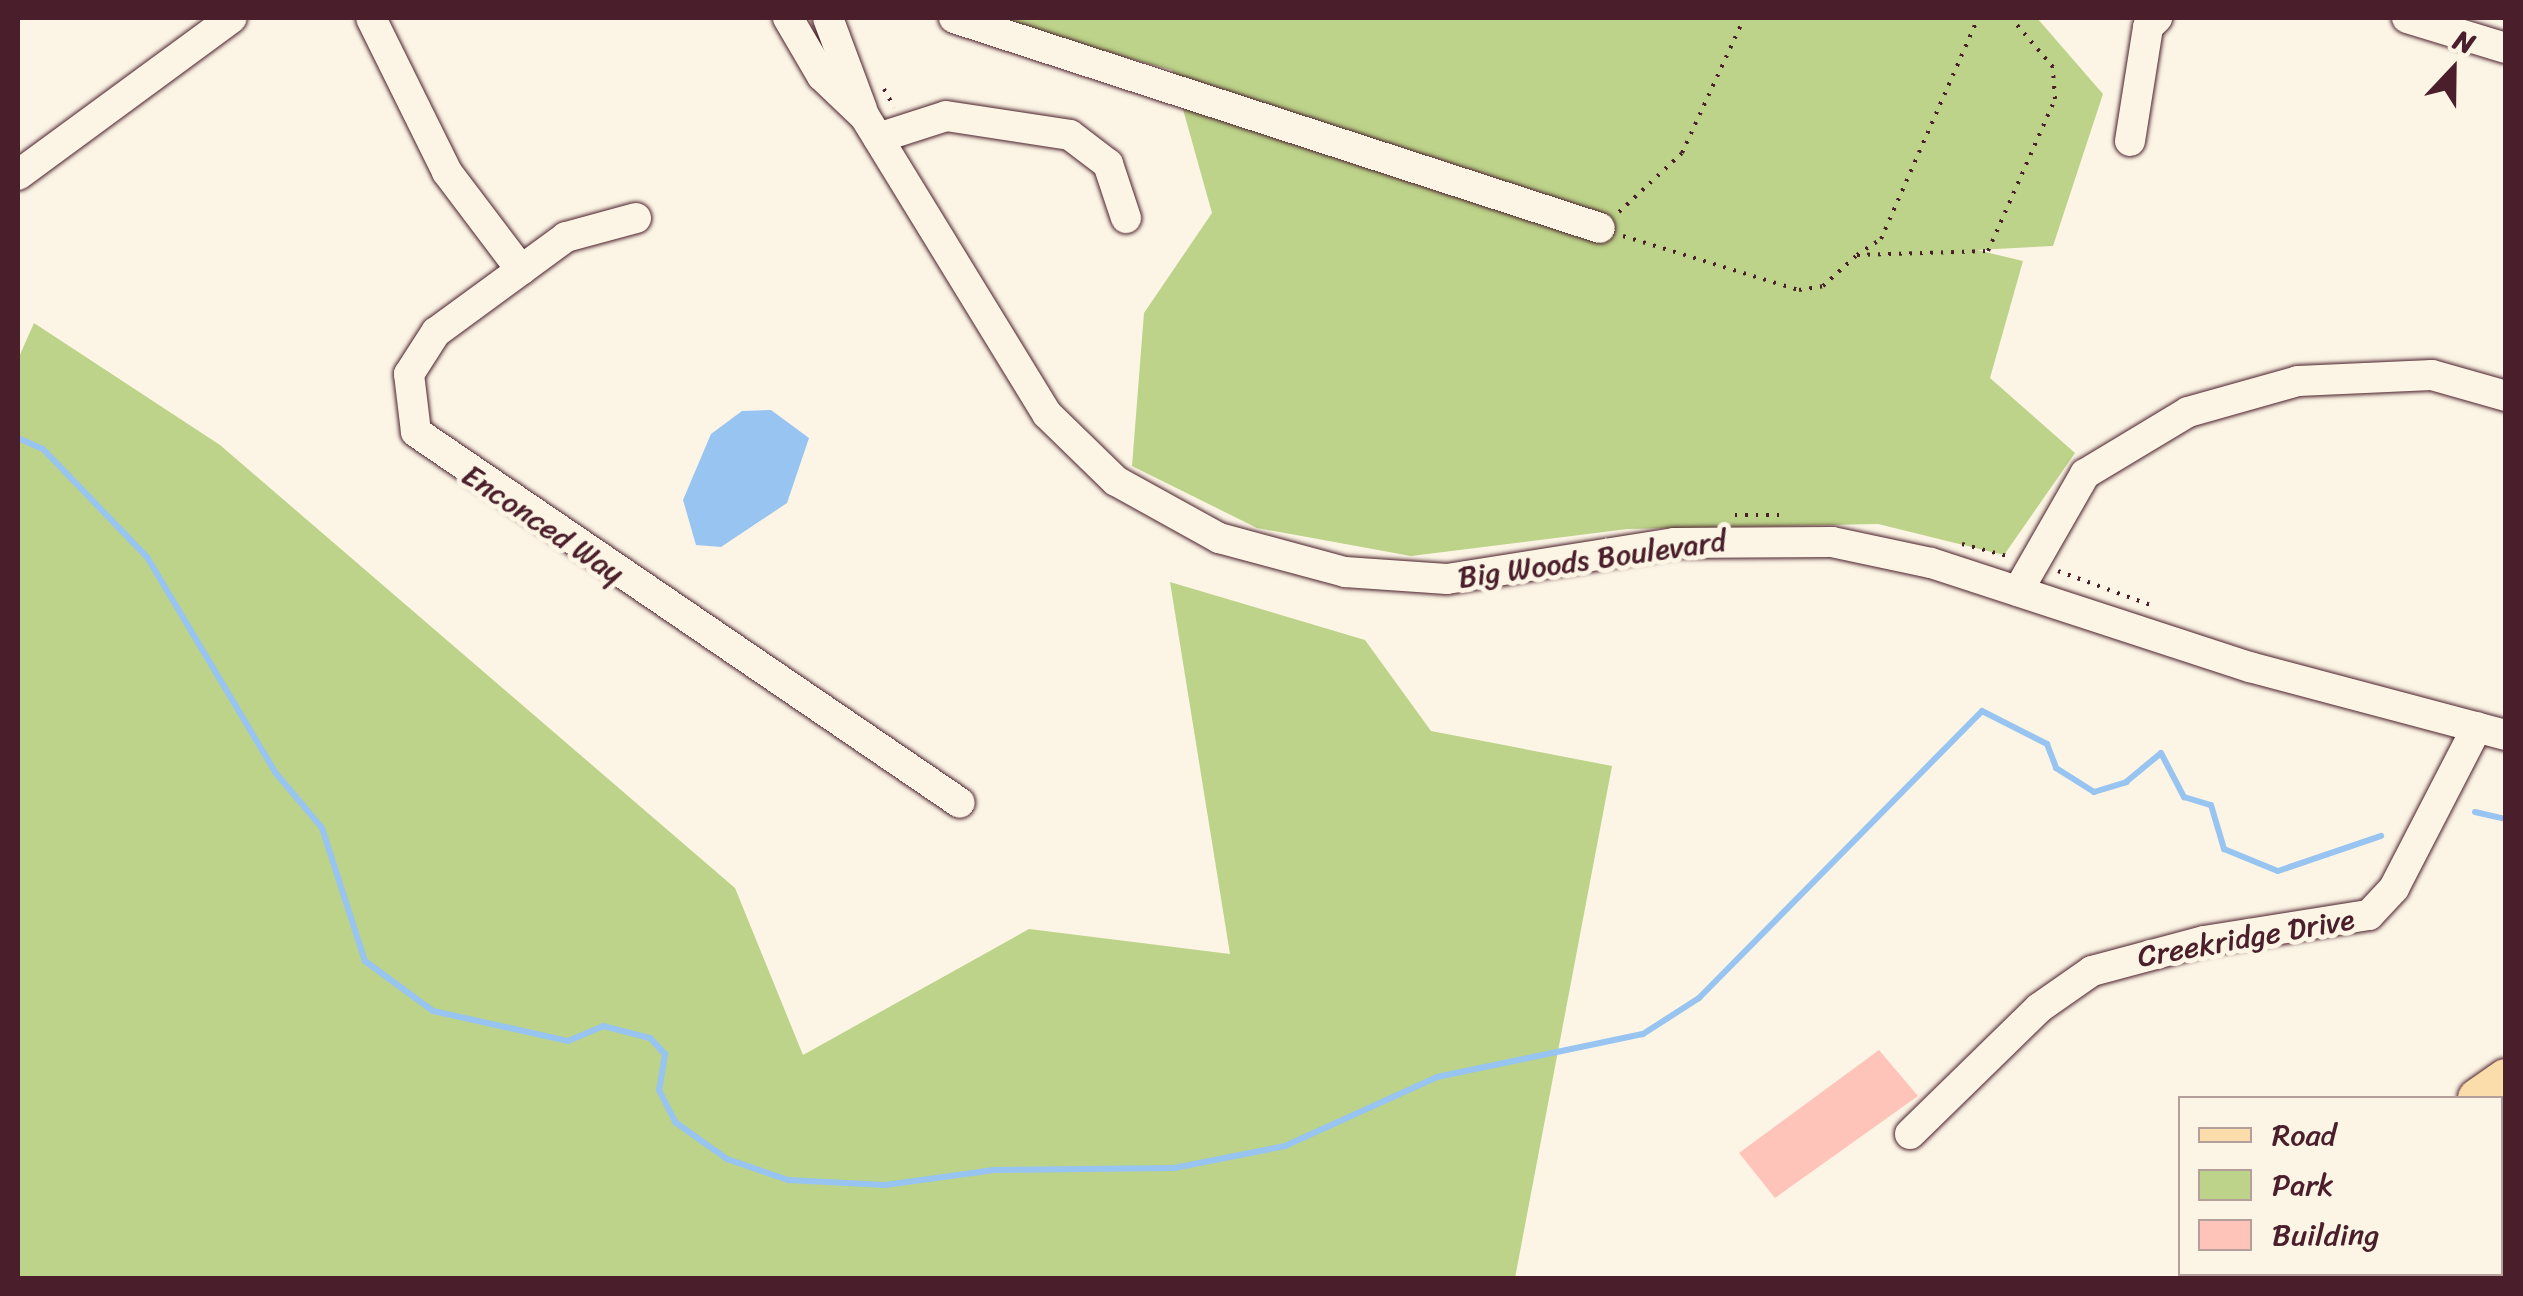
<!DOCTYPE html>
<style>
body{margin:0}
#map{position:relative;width:2523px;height:1296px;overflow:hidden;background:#fcf5e5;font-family:Sriracha,sans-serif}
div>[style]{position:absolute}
.green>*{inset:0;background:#bcd389}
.water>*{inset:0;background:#97c4f1}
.stream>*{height:6px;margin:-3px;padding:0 3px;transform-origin:3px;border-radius:3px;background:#97c4f1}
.building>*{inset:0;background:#ffc4b9}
.path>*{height:4px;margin-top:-2px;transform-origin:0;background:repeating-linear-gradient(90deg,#4a1f2b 0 2.5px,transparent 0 10.5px)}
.roads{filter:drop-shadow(0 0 2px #4a1f2b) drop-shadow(0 0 2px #4a1f2b)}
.minor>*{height:30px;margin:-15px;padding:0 15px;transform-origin:15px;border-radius:15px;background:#fcf5e5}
.major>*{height:38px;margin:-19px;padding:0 19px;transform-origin:19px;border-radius:19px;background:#fbddab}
span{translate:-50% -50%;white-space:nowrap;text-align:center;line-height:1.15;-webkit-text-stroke:10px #fcf5e5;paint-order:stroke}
.street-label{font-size:30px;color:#4a1f2b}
.frame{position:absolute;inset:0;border:20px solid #4a1f2b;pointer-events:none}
.legend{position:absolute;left:2178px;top:1096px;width:325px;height:180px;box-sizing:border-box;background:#fcf5e5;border:2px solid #b59f9b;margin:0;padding:12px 18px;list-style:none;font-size:30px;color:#4a1f2b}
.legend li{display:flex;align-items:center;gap:20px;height:50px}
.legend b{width:50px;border:2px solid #b59f9b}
.north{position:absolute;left:2403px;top:20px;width:100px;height:100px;-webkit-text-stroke:8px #fcf5e5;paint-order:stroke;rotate:22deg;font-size:28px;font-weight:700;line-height:40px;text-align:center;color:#4a1f2b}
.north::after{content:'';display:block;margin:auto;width:35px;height:45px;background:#4a1f2b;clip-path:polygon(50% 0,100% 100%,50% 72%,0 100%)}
</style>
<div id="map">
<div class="green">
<i style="clip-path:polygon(977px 18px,2037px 18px,2103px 94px,2053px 246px,1977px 250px,2023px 261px,1990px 378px,2075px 453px,2004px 555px,1878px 524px,1627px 529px,1411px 556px,1257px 528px,1132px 466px,1144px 313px,1212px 213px,1172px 70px)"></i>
<i style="clip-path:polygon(34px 323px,220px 445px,735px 888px,803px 1055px,1029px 929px,1230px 954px,1170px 582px,1365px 640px,1431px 731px,1612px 766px,1515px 1278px,18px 1278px,18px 359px)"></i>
</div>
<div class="water">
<i style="clip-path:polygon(771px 410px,809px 438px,787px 503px,721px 547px,696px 545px,683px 500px,711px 434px,742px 411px)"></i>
</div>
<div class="stream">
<i style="left:18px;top:438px;width:27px;rotate:24deg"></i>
<i style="left:43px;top:449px;width:150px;rotate:46.1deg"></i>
<i style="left:147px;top:557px;width:250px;rotate:59.2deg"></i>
<i style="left:275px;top:772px;width:73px;rotate:50deg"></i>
<i style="left:322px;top:828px;width:140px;rotate:72.1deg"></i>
<i style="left:365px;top:961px;width:84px;rotate:36.3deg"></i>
<i style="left:433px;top:1011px;width:138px;rotate:12.5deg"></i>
<i style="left:568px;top:1041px;width:38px;rotate:-23deg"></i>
<i style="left:603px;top:1026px;width:49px;rotate:14.3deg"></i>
<i style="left:650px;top:1038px;width:22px;rotate:47deg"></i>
<i style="left:665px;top:1054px;width:36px;rotate:99deg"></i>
<i style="left:659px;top:1090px;width:36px;rotate:63deg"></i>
<i style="left:675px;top:1122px;width:64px;rotate:35.4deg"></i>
<i style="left:727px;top:1159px;width:65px;rotate:19deg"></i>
<i style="left:788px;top:1180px;width:97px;rotate:3deg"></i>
<i style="left:885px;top:1185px;width:110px;rotate:-7.8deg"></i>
<i style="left:994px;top:1170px;width:180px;rotate:-0.6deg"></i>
<i style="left:1174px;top:1168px;width:113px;rotate:-11.2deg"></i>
<i style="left:1285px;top:1146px;width:167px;rotate:-24.4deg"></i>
<i style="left:1437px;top:1077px;width:210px;rotate:-11.8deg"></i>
<i style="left:1643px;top:1034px;width:67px;rotate:-32.7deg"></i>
<i style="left:1699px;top:998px;width:403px;rotate:-45.4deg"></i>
<i style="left:1982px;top:711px;width:73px;rotate:26.9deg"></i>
<i style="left:2047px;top:744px;width:26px;rotate:69deg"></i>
<i style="left:2056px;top:768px;width:45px;rotate:32.3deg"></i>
<i style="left:2094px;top:792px;width:34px;rotate:-17deg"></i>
<i style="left:2126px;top:782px;width:45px;rotate:-39.6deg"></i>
<i style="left:2161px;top:753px;width:50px;rotate:62.4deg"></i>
<i style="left:2184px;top:797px;width:28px;rotate:17deg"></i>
<i style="left:2211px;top:805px;width:46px;rotate:73.5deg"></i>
<i style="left:2224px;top:849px;width:58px;rotate:22.2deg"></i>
<i style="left:2278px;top:871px;width:109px;rotate:-18.8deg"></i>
<i style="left:2475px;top:812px;width:32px;rotate:13deg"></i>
</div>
<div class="building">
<i style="clip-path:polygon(1879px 1050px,1918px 1096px,1775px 1198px,1739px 1153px)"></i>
</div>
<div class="path">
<i style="left:884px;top:89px;width:21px;rotate:61deg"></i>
<i style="left:1619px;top:212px;width:86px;rotate:-43.1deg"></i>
<i style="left:1682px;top:153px;width:149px;rotate:-65.3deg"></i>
<i style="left:1623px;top:236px;width:184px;rotate:17.1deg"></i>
<i style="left:1799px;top:290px;width:24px;rotate:-9deg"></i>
<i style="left:1823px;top:286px;width:46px;rotate:-42.4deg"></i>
<i style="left:1857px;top:255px;width:131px;rotate:-1.7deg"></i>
<i style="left:1988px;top:251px;width:166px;rotate:-66.2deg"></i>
<i style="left:2055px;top:99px;width:32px;rotate:-94deg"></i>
<i style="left:2053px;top:67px;width:65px;rotate:-130.6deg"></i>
<i style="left:1857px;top:255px;width:29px;rotate:-34deg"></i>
<i style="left:1881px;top:239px;width:241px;rotate:-66.3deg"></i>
<i style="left:1735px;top:515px;width:50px"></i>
<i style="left:1962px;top:544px;width:51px;rotate:14.9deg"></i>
<i style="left:2058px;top:571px;width:101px;rotate:20.2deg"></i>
</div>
<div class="roads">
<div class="minor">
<i style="left:371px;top:18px;width:172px;rotate:63.7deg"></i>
<i style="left:447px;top:172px;width:123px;rotate:52.9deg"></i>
<i style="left:788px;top:18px;width:67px;rotate:59.6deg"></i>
<i style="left:822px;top:76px;width:59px;rotate:43.6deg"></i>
<i style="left:865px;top:117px;width:348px;rotate:58.5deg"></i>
<i style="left:1047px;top:414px;width:96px;rotate:44.2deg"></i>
<i style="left:1116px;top:481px;width:118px;rotate:29deg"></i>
<i style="left:1219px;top:538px;width:131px;rotate:15.1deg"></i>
<i style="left:1345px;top:572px;width:102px;rotate:3.9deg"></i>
<i style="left:1447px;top:579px;width:230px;rotate:-9deg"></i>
<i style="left:1674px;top:543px;width:158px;rotate:-0.4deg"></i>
<i style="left:1832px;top:542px;width:101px;rotate:12deg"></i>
<i style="left:1931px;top:563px;width:336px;rotate:18.1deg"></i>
<i style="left:2250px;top:667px;width:265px;rotate:14.9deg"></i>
<i style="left:828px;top:18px;width:97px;rotate:69.5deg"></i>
<i style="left:954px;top:18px;width:679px;rotate:18.01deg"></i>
<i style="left:2407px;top:18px;width:103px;rotate:16.9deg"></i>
<i style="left:878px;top:138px;width:71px;rotate:-17.9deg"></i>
<i style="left:946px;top:116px;width:125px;rotate:8.7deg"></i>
<i style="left:1070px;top:135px;width:48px;rotate:37.3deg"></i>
<i style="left:1108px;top:164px;width:57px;rotate:71.6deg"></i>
<i style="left:2130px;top:141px;width:115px;rotate:-81deg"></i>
<i style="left:2148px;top:27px;width:13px;rotate:-45deg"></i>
<i style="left:18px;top:175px;width:265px;rotate:-36.3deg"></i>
<i style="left:636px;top:218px;width:73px;rotate:164.8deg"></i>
<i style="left:566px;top:237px;width:161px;rotate:143.8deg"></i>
<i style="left:436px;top:332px;width:50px;rotate:122.7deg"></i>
<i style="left:409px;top:374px;width:58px;rotate:83.1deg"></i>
<i style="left:416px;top:432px;width:658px;rotate:34.29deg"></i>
<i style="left:2018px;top:591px;width:135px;rotate:-60.2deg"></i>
<i style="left:2085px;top:474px;width:120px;rotate:-31deg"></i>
<i style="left:2188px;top:412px;width:114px;rotate:-15.7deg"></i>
<i style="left:2298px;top:381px;width:134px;rotate:-2.6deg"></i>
<i style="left:2432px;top:375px;width:77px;rotate:15.8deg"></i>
<i style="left:1910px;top:1134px;width:180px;rotate:-44.3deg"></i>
<i style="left:2039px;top:1008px;width:65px;rotate:-34.9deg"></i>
<i style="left:2092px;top:971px;width:116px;rotate:-15deg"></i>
<i style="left:2204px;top:941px;width:167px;rotate:-9deg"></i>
<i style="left:2369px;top:915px;width:37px;rotate:-47deg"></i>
<i style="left:2394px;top:888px;width:181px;rotate:-62.7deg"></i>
</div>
<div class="major">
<i style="left:2477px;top:1098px;width:35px;rotate:-35deg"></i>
<i style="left:2235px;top:1278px;width:8px;rotate:-30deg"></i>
</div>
</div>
<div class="street-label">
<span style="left:543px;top:524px;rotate:34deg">Enconced Way</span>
<span style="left:1592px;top:559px;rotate:-8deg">Big Woods Boulevard</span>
<span style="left:2246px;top:938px;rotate:-10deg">Creekridge Drive</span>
</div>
<div class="frame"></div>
<ul class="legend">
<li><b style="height:12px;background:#fbddab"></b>Road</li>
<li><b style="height:28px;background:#bcd389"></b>Park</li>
<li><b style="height:28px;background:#ffc4b9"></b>Building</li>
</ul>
<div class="north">N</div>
</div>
